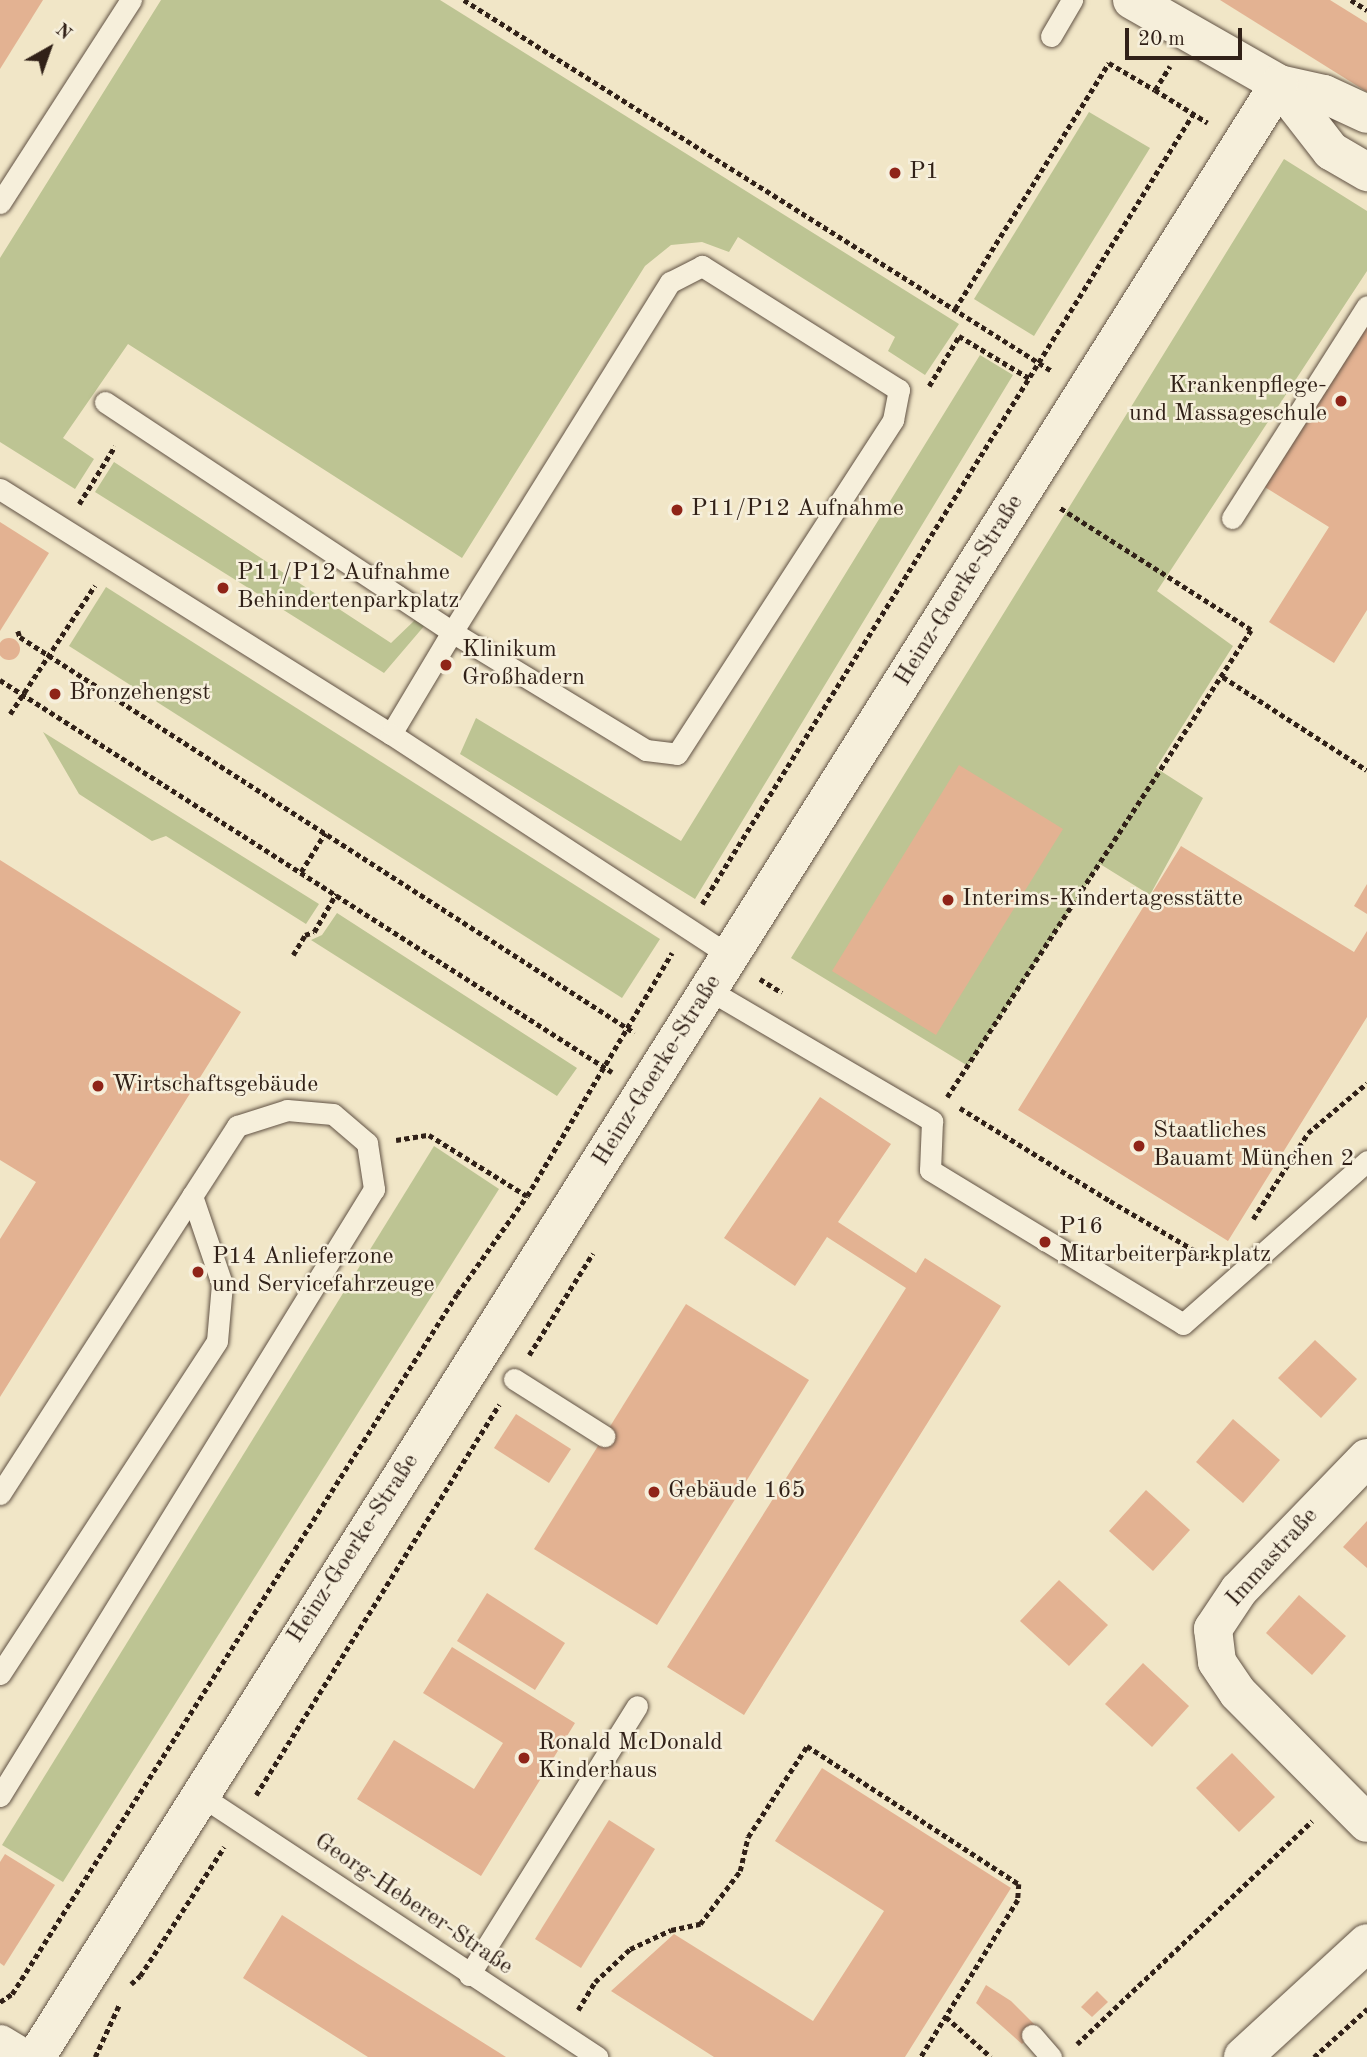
<!DOCTYPE html>
<meta charset="utf-8">
<style>
body{margin:0}
#map{position:relative;width:1367px;height:2057px;overflow:hidden;background:#f1e6c7;font-family:"Old Standard TT",serif}
div>[style]{position:absolute}
.green>*{inset:0;background:#bdc493}
.building>*{inset:0;background:#e3b292}
.round{border-radius:50%}
.path>*{height:4.5px;margin-top:-2.25px;transform-origin:0;background:repeating-linear-gradient(90deg,#312118 0 5px,transparent 0 8.5px)}
.roads{filter:drop-shadow(0 0 2px #615244) drop-shadow(0 0 2px #615244)}
.lane>*{height:21px;margin:-10.5px;padding:0 10.5px;transform-origin:10.5px;border-radius:10.5px;background:#f6efdb}
.street>*{height:38px;margin:-19px;padding:0 19px;transform-origin:19px;border-radius:19px;background:#f6efdb}
.secondary>*{height:38px;margin:-19px;padding:0 19px;transform-origin:19px;border-radius:19px;background:#f6efdb}
.dots>*{width:19px;height:19px;translate:-50% -50%;box-sizing:border-box;border:4px solid #f6efdb;border-radius:50%}
span{translate:-50% -50%;white-space:nowrap;text-align:center;line-height:1.15;-webkit-text-stroke:5px #f6efdb;paint-order:stroke}
.poi-label{font-size:24px;color:#312118}
.left{translate:0 -50%;text-align:left}
.right{translate:-100% -50%;text-align:right}
.street-label{font-size:24px;color:#312118}
.north{position:absolute;left:14px;top:14px;width:70px;height:70px;-webkit-text-stroke:5px #f6efdb;paint-order:stroke;rotate:40deg;font-size:19px;font-weight:700;line-height:28px;text-align:center;color:#312118}
.north::after{content:'';display:block;margin:auto;width:24px;height:32px;background:#312118;clip-path:polygon(50% 0,100% 100%,50% 72%,0 100%)}
.scale{position:absolute;left:1125px;top:28px;width:117px;height:32px;box-sizing:border-box;border:4px solid #312118;border-top:0;padding-left:9px;font-size:21px;line-height:24px;white-space:nowrap;color:#312118;-webkit-text-stroke:5px #f6efdb;paint-order:stroke}
</style>
<div id="map">
<div class="green">
<i style="clip-path:polygon(161px 0,440px 0,959px 324px,925px 375px,888px 351px,895px 337px,738px 237px,729px 252px,702px 242px,671px 245px,645px 266px,462px 558px,128px 344px,63px 438px,94px 459px,75px 489px,0 442px,0 258px)"></i>
<i style="clip-path:polygon(1089px 112px,1150px 148px,1034px 336px,974px 299px)"></i>
<i style="clip-path:polygon(1284px 159px,1367px 211px,1367px 271px,1157px 591px,1233px 646px,1156px 768px,1203px 798px,1150px 895px,1100px 864px,968px 1066px,791px 958px)"></i>
<i style="clip-path:polygon(980px 355px,1013px 375px,695px 899px,460px 754px,476px 718px,681px 841px)"></i>
<i style="clip-path:polygon(114px 462px,391px 643px,416px 619px,425px 625px,384px 673px,95px 492px)"></i>
<i style="clip-path:polygon(106px 587px,660px 939px,622px 998px,69px 646px)"></i>
<i style="clip-path:polygon(43px 732px,319px 904px,306px 924px,166px 836px,152px 841px,79px 794px)"></i>
<i style="clip-path:polygon(337px 913px,577px 1068px,557px 1096px,311px 940px,322px 935px)"></i>
<i style="clip-path:polygon(434px 1146px,499px 1189px,63px 1882px,2px 1845px)"></i>
</div>
<div class="building">
<i style="clip-path:polygon(0 0,43px 0,0 69px)"></i>
<i style="clip-path:polygon(1220px 0,1330px 0,1367px 23px,1367px 92px)"></i>
<i style="clip-path:polygon(1367px 317px,1367px 610px,1334px 663px,1269px 622px,1329px 527px,1263px 486px)"></i>
<i style="clip-path:polygon(0 522px,49px 553px,0 631px)"></i>
<i class="round" style="left:-2px;top:638px;width:22px;height:22px"></i>
<i style="clip-path:polygon(959px 765px,1063px 829px,936px 1035px,832px 971px)"></i>
<i style="clip-path:polygon(1181px 846px,1354px 952px,1367px 931px,1367px 1017px,1228px 1241px,1018px 1110px)"></i>
<i style="clip-path:polygon(0 860px,241px 1012px,0 1397px,0 1239px,36px 1182px,0 1160px)"></i>
<i style="clip-path:polygon(1367px 884px,1367px 914px,1354px 906px)"></i>
<i style="clip-path:polygon(820px 1097px,891px 1144px,838px 1222px,916px 1273px,925px 1258px,1001px 1306px,744px 1715px,667px 1667px,906px 1288px,827px 1237px,795px 1286px,724px 1238px)"></i>
<i style="clip-path:polygon(686px 1304px,809px 1380px,657px 1625px,534px 1549px)"></i>
<i style="clip-path:polygon(1315px 1340px,1357px 1379px,1321px 1418px,1278px 1378px)"></i>
<i style="clip-path:polygon(516px 1414px,571px 1449px,549px 1483px,494px 1448px)"></i>
<i style="clip-path:polygon(1233px 1419px,1280px 1460px,1243px 1503px,1196px 1462px)"></i>
<i style="clip-path:polygon(1146px 1490px,1190px 1530px,1153px 1571px,1109px 1531px)"></i>
<i style="clip-path:polygon(1367px 1521px,1367px 1568px,1343px 1547px)"></i>
<i style="clip-path:polygon(1059px 1580px,1108px 1625px,1069px 1666px,1020px 1621px)"></i>
<i style="clip-path:polygon(487px 1593px,565px 1643px,535px 1690px,457px 1641px)"></i>
<i style="clip-path:polygon(1299px 1595px,1346px 1636px,1312px 1675px,1266px 1633px)"></i>
<i style="clip-path:polygon(452px 1647px,575px 1723px,481px 1876px,357px 1799px,394px 1740px,474px 1789px,503px 1743px,423px 1693px)"></i>
<i style="clip-path:polygon(1143px 1663px,1189px 1706px,1152px 1747px,1105px 1704px)"></i>
<i style="clip-path:polygon(1232px 1753px,1275px 1797px,1239px 1832px,1196px 1788px)"></i>
<i style="clip-path:polygon(822px 1768px,1011px 1888px,905px 2057px,714px 2057px,611px 1991px,674px 1934px,813px 2021px,884px 1911px,775px 1841px)"></i>
<i style="clip-path:polygon(609px 1820px,655px 1849px,581px 1968px,535px 1939px)"></i>
<i style="clip-path:polygon(5px 1854px,55px 1885px,4px 1966px,0 1963px,0 1862px)"></i>
<i style="clip-path:polygon(282px 1915px,358px 1964px,506px 2057px,368px 2057px,243px 1978px)"></i>
<i style="clip-path:polygon(986px 1985px,1011px 2001px,1039px 2029px,1022px 2044px,976px 2003px)"></i>
<i style="clip-path:polygon(1097px 1991px,1108px 2002px,1092px 2017px,1081px 2007px)"></i>
</div>
<div class="path">
<i style="left:464px;top:0;width:695px;rotate:32.25deg"></i>
<i style="left:1351px;top:0;width:19px;rotate:32deg"></i>
<i style="left:1155px;top:90px;width:62px;rotate:31.9deg"></i>
<i style="left:955px;top:309px;width:290px;rotate:-58deg"></i>
<i style="left:1109px;top:63px;width:53px;rotate:30.4deg"></i>
<i style="left:1155px;top:90px;width:28px;rotate:-58deg"></i>
<i style="left:929px;top:386px;width:58px;rotate:-59deg"></i>
<i style="left:959px;top:336px;width:82px;rotate:31deg"></i>
<i style="left:79px;top:504px;width:68px;rotate:-58.2deg"></i>
<i style="left:18px;top:631px;width:6px;rotate:72deg"></i>
<i style="left:20px;top:637px;width:731px;rotate:32.78deg"></i>
<i style="left:1223px;top:677px;width:171px;rotate:32.9deg"></i>
<i style="left:0;top:680px;width:727px;rotate:32.64deg"></i>
<i style="left:10px;top:714px;width:154px;rotate:-56.6deg"></i>
<i style="left:301px;top:872px;width:46px;rotate:-58.4deg"></i>
<i style="left:702px;top:904px;width:930px;rotate:-58.14deg"></i>
<i style="left:293px;top:955px;width:23px;rotate:-59deg"></i>
<i style="left:305px;top:935px;width:9px;rotate:-18deg"></i>
<i style="left:314px;top:932px;width:44px;rotate:-59.9deg"></i>
<i style="left:760px;top:979px;width:26px;rotate:32deg"></i>
<i style="left:947px;top:1097px;width:557px;rotate:-56.94deg"></i>
<i style="left:1251px;top:630px;width:229px;rotate:-147.5deg"></i>
<i style="left:960px;top:1108px;width:176px;rotate:31.8deg"></i>
<i style="left:1110px;top:1201px;width:111px;rotate:30.3deg"></i>
<i style="left:1206px;top:1257px;width:8px;rotate:-14deg"></i>
<i style="left:396px;top:1140px;width:33px;rotate:-9deg"></i>
<i style="left:429px;top:1135px;width:115px;rotate:31.9deg"></i>
<i style="left:1253px;top:1219px;width:102px;rotate:-57.4deg"></i>
<i style="left:1308px;top:1133px;width:77px;rotate:-40.3deg"></i>
<i style="left:529px;top:1355px;width:120px;rotate:-57.9deg"></i>
<i style="left:256px;top:1795px;width:460px;rotate:-58.1deg"></i>
<i style="left:131px;top:1984px;width:12px;rotate:-42deg"></i>
<i style="left:140px;top:1976px;width:154px;rotate:-56.9deg"></i>
<i style="left:0;top:2002px;width:14px;rotate:-34deg"></i>
<i style="left:12px;top:1994px;width:829px;rotate:-57.56deg"></i>
<i style="left:457px;top:1294px;width:120px;rotate:-54.5deg"></i>
<i style="left:527px;top:1196px;width:283px;rotate:-59.2deg"></i>
<i style="left:578px;top:2010px;width:33px;rotate:-59deg"></i>
<i style="left:595px;top:1982px;width:48px;rotate:-43.3deg"></i>
<i style="left:630px;top:1949px;width:45px;rotate:-24.9deg"></i>
<i style="left:671px;top:1930px;width:30px;rotate:-12deg"></i>
<i style="left:700px;top:1924px;width:66px;rotate:-53deg"></i>
<i style="left:740px;top:1871px;width:35px;rotate:-77deg"></i>
<i style="left:748px;top:1837px;width:108px;rotate:-57deg"></i>
<i style="left:807px;top:1746px;width:253px;rotate:33.1deg"></i>
<i style="left:1019px;top:1884px;width:16px;rotate:94deg"></i>
<i style="left:1018px;top:1900px;width:185px;rotate:121.7deg"></i>
<i style="left:946px;top:2017px;width:60px;rotate:41.6deg"></i>
<i style="left:1077px;top:2044px;width:324px;rotate:-43.5deg"></i>
<i style="left:95px;top:2057px;width:57px;rotate:-65.2deg"></i>
<i style="left:1314px;top:2057px;width:72px;rotate:-42.2deg"></i>
</div>
<div class="roads">
<div class="lane">
<i style="left:1051px;top:36px;width:42px;rotate:-59.7deg"></i>
<i style="left:0;top:203px;width:242px;rotate:-57.2deg"></i>
<i style="left:105px;top:402px;width:416px;rotate:33.5deg"></i>
<i style="left:452px;top:632px;width:227px;rotate:31.3deg"></i>
<i style="left:646px;top:750px;width:31px;rotate:7deg"></i>
<i style="left:677px;top:754px;width:398px;rotate:-57.1deg"></i>
<i style="left:893px;top:420px;width:31px;rotate:-79deg"></i>
<i style="left:899px;top:390px;width:233px;rotate:-147.8deg"></i>
<i style="left:702px;top:266px;width:36px;rotate:153deg"></i>
<i style="left:670px;top:282px;width:412px;rotate:121.9deg"></i>
<i style="left:452px;top:632px;width:119px;rotate:120.9deg"></i>
<i style="left:0;top:489px;width:461px;rotate:32.1deg"></i>
<i style="left:391px;top:734px;width:405px;rotate:33.2deg"></i>
<i style="left:1232px;top:518px;width:251px;rotate:-57.5deg"></i>
<i style="left:709px;top:990px;width:259px;rotate:30.4deg"></i>
<i style="left:932px;top:1121px;width:49px;rotate:92.3deg"></i>
<i style="left:930px;top:1170px;width:296px;rotate:31.3deg"></i>
<i style="left:1183px;top:1324px;width:246px;rotate:-41.5deg"></i>
<i style="left:514px;top:1379px;width:107px;rotate:32.3deg"></i>
<i style="left:0;top:1494px;width:438px;rotate:-57.2deg"></i>
<i style="left:237px;top:1126px;width:52px;rotate:-17.7deg"></i>
<i style="left:287px;top:1110px;width:46px;rotate:5deg"></i>
<i style="left:333px;top:1114px;width:45px;rotate:40.5deg"></i>
<i style="left:367px;top:1143px;width:47px;rotate:81.3deg"></i>
<i style="left:374px;top:1189px;width:713px;rotate:121.64deg"></i>
<i style="left:0;top:1674px;width:397px;rotate:-56.9deg"></i>
<i style="left:217px;top:1341px;width:57px;rotate:-85deg"></i>
<i style="left:222px;top:1284px;width:93px;rotate:-108.8deg"></i>
<i style="left:200px;top:1795px;width:476px;rotate:33.4deg"></i>
<i style="left:469px;top:1975px;width:317px;rotate:-58deg"></i>
<i style="left:1032px;top:2035px;width:29px;rotate:49deg"></i>
</div>
<div class="street">
<i style="left:1132px;top:0;width:169px;rotate:29.7deg"></i>
<i style="left:1279px;top:84px;width:46px;rotate:12.5deg"></i>
<i style="left:1324px;top:94px;width:47px;rotate:24.9deg"></i>
<i style="left:1279px;top:84px;width:85px;rotate:52.2deg"></i>
<i style="left:1331px;top:151px;width:42px;rotate:30.3deg"></i>
<i style="left:1367px;top:1458px;width:184px;rotate:134.1deg"></i>
<i style="left:1239px;top:1590px;width:47px;rotate:123.7deg"></i>
<i style="left:1213px;top:1629px;width:33px;rotate:83deg"></i>
<i style="left:1217px;top:1662px;width:37px;rotate:56deg"></i>
<i style="left:1238px;top:1693px;width:183px;rotate:45.2deg"></i>
<i style="left:0;top:2044px;width:26px;rotate:31deg"></i>
<i style="left:36px;top:2057px;width:2332px;rotate:-57.79deg"></i>
</div>
<div class="secondary">
<i style="left:1243px;top:2057px;width:168px;rotate:-42.6deg"></i>
</div>
</div>
<div class="dots">
<i style="left:895px;top:173px;background:#8f2418"></i>
<i style="left:1341px;top:401px;background:#8f2418"></i>
<i style="left:677px;top:510px;background:#8f2418"></i>
<i style="left:223px;top:588px;background:#8f2418"></i>
<i style="left:446px;top:665px;background:#8f2418"></i>
<i style="left:55px;top:694px;background:#8f2418"></i>
<i style="left:948px;top:900px;background:#8f2418"></i>
<i style="left:98px;top:1086px;background:#8f2418"></i>
<i style="left:1139px;top:1146px;background:#8f2418"></i>
<i style="left:1045px;top:1242px;background:#8f2418"></i>
<i style="left:198px;top:1272px;background:#8f2418"></i>
<i style="left:654px;top:1492px;background:#8f2418"></i>
<i style="left:524px;top:1758px;background:#8f2418"></i>
</div>
<div class="poi-label">
<span class="left" style="left:909px;top:173px">P1</span>
<span class="right" style="left:1327px;top:401px">Krankenpflege-<br>und Massageschule</span>
<span class="left" style="left:691px;top:510px">P11/P12 Aufnahme</span>
<span class="left" style="left:237px;top:588px">P11/P12 Aufnahme<br>Behindertenparkplatz</span>
<span class="left" style="left:462px;top:665px">Klinikum<br>Großhadern</span>
<span class="left" style="left:69px;top:694px">Bronzehengst</span>
<span class="left" style="left:962px;top:900px">Interims-Kindertagesstätte</span>
<span class="left" style="left:112px;top:1086px">Wirtschaftsgebäude</span>
<span class="left" style="left:1153px;top:1146px">Staatliches<br>Bauamt München 2</span>
<span class="left" style="left:1059px;top:1242px">P16<br>Mitarbeiterparkplatz</span>
<span class="left" style="left:212px;top:1272px">P14 Anlieferzone<br>und Servicefahrzeuge</span>
<span class="left" style="left:668px;top:1492px">Gebäude 165</span>
<span class="left" style="left:538px;top:1758px">Ronald McDonald<br>Kinderhaus</span>
</div>
<div class="street-label">
<span style="left:960px;top:591px;rotate:-58deg">Heinz-Goerke-Straße</span>
<span style="left:658px;top:1071px;rotate:-58deg">Heinz-Goerke-Straße</span>
<span style="left:354px;top:1549px;rotate:-57deg">Heinz-Goerke-Straße</span>
<span style="left:1273px;top:1558px;rotate:-48deg">Immastraße</span>
<span style="left:413px;top:1905px;rotate:34deg">Georg-Heberer-Straße</span>
</div>
<div class="north">N</div>
<div class="scale">20 m</div>
</div>
